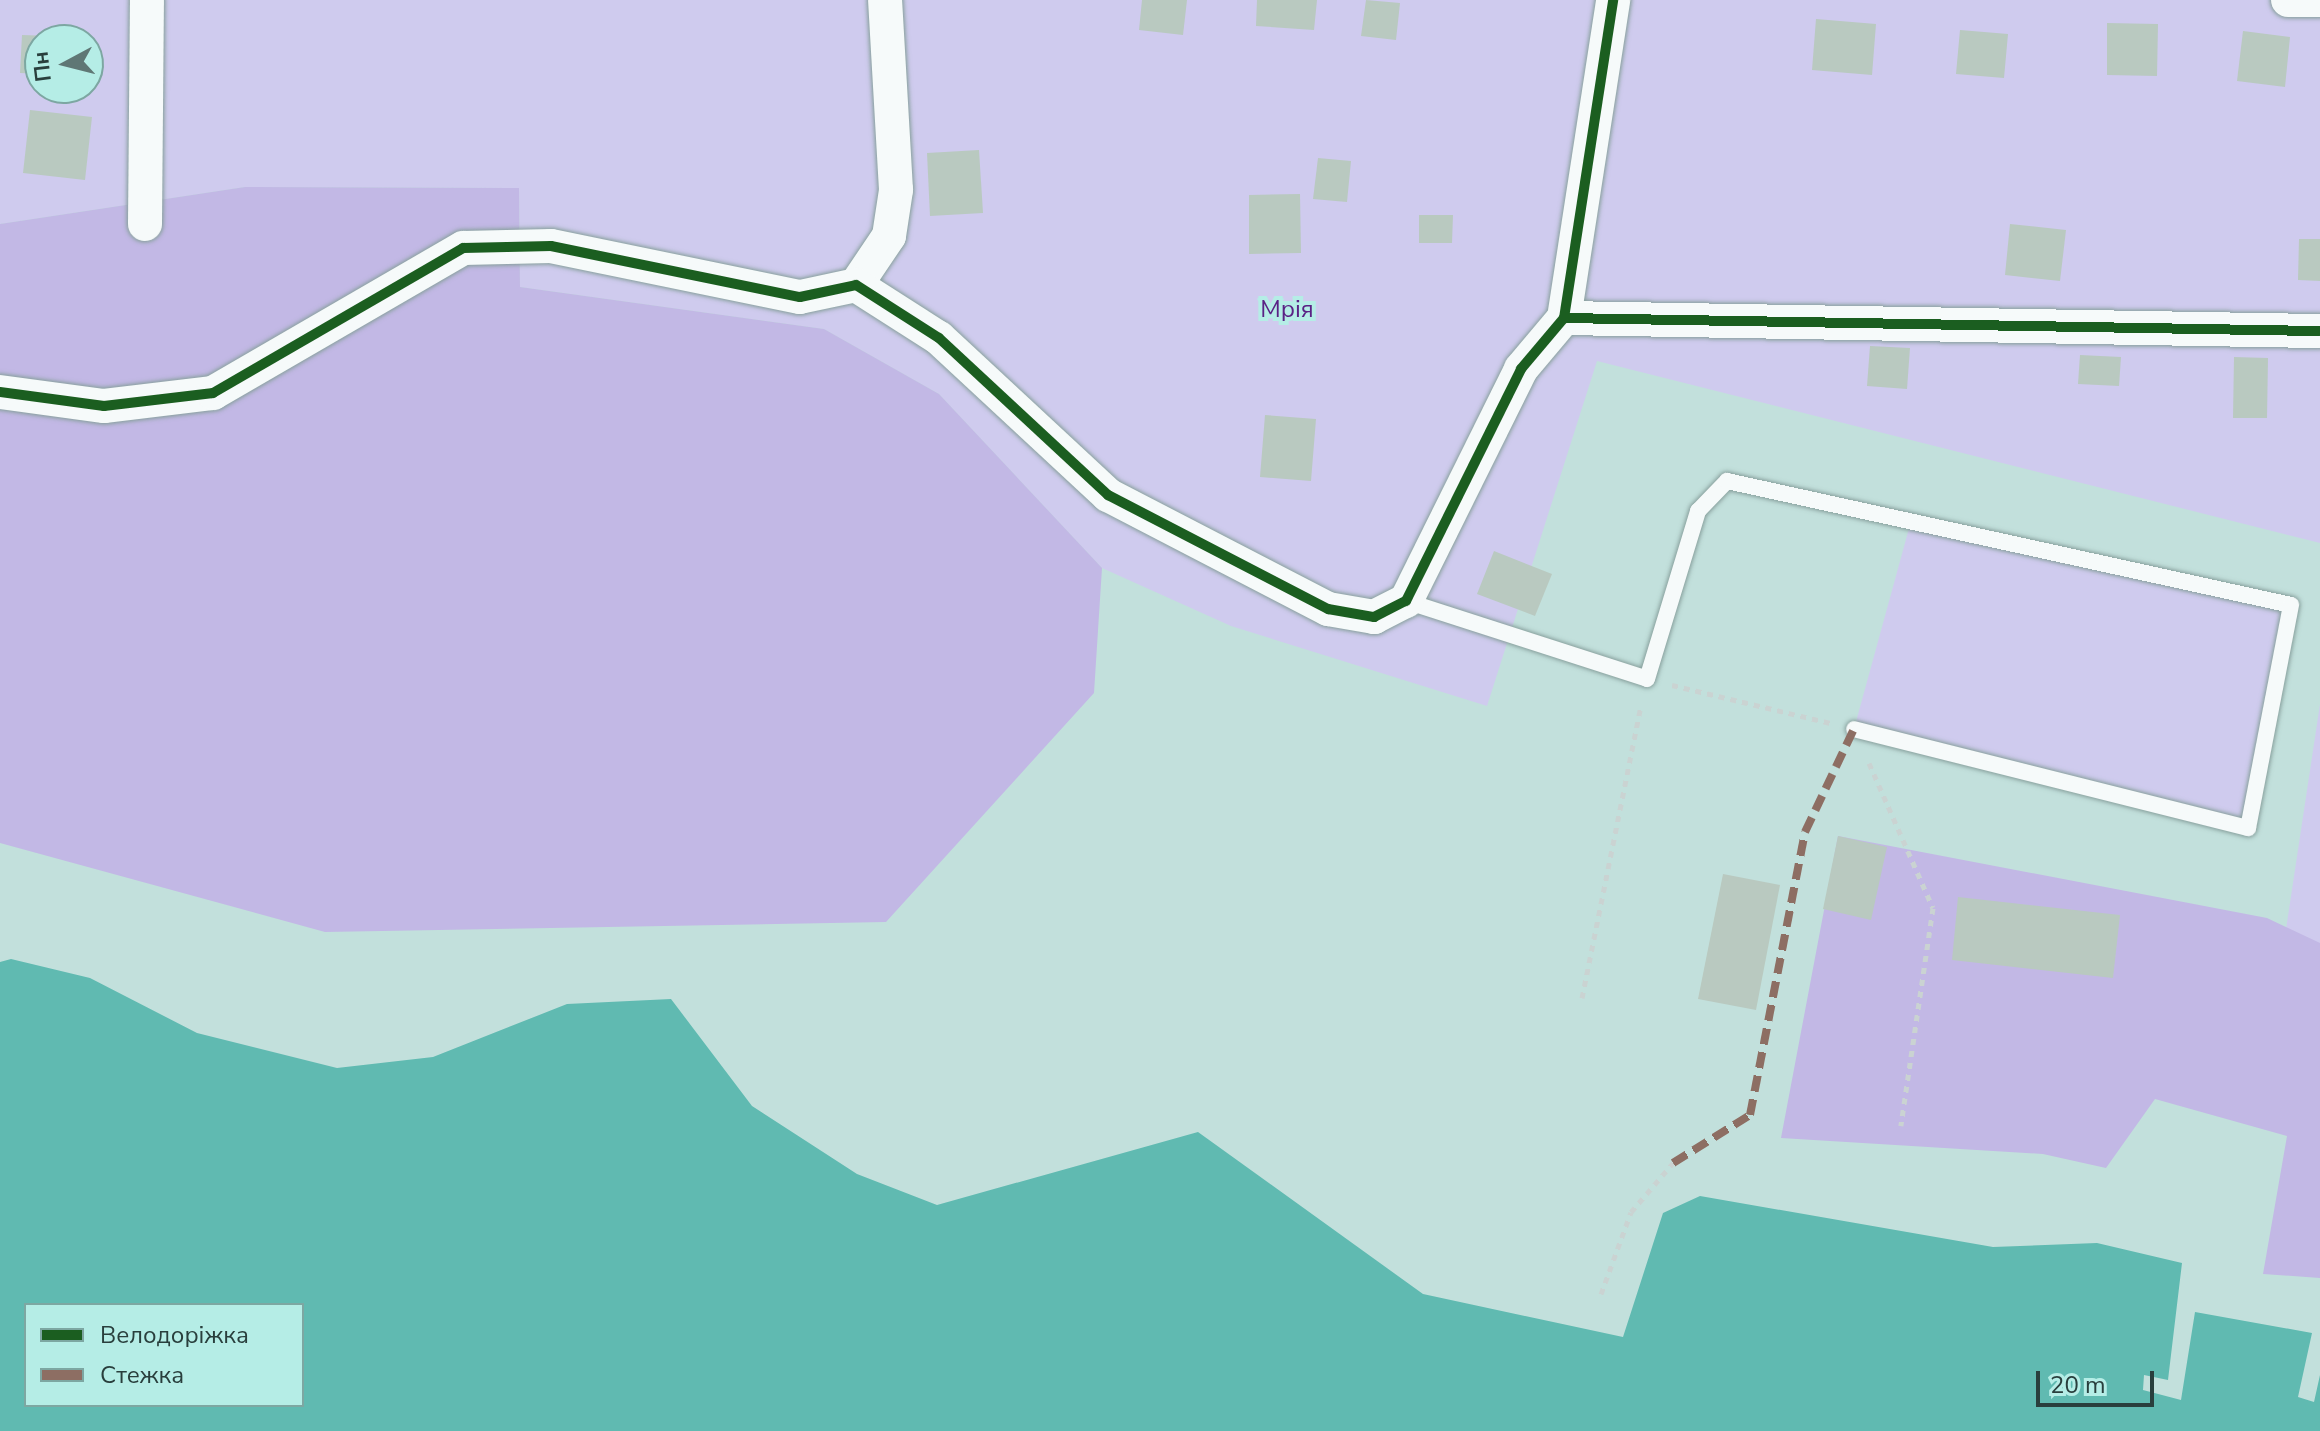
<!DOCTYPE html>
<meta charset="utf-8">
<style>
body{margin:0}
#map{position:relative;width:2320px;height:1431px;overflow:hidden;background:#c2e0dc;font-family:"Nunito Sans",sans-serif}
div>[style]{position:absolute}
.green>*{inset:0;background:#cfcbee}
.forest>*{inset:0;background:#c2b8e5}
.water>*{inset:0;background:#60bab1}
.building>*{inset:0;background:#b9c9c0}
.path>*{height:5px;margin-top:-2.5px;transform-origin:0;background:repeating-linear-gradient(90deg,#cad3d2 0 6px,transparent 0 12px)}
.roads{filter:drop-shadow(0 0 2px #88a09d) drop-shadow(0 0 2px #88a09d)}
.lane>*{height:16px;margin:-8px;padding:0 8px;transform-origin:8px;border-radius:8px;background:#f6fafa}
.street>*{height:34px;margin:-17px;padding:0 17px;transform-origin:17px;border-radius:17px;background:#f6fafa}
.quiet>*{height:8px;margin-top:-4px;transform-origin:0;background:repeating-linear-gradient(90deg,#8d6e63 0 16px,transparent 0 24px)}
.cycleway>*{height:10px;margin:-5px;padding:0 5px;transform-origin:5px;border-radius:5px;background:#1b5e20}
span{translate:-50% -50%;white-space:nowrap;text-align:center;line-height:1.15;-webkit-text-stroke:8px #b5ede6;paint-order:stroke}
.park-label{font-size:24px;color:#5a2285}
.legend{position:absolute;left:24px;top:1303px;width:280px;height:104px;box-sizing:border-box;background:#b5ede6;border:2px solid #7da7a2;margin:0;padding:10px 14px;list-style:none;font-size:24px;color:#293f3d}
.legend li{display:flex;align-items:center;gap:16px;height:40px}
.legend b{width:40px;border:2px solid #7da7a2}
.north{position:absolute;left:24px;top:24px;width:80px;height:80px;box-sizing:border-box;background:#b5ede6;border:2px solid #7da7a2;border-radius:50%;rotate:263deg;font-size:22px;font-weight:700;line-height:32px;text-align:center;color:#293f3d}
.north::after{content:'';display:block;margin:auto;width:28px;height:36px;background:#5f7775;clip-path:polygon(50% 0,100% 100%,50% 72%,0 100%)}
.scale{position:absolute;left:2036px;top:1371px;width:118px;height:36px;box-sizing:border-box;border:4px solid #293f3d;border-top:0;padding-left:10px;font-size:24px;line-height:28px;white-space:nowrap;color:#293f3d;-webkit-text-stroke:6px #b5ede6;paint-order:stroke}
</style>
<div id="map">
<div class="green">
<i style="clip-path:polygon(evenodd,0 0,2320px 0,2320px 543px,1597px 361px,1487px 706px,1231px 626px,1102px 568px,939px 394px,824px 329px,520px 287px,519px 188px,245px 187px,0 224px,0 0,40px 40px,88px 40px,88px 88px,40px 88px,40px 40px)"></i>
<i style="clip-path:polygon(1911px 521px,2291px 605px,2248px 828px,1854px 729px)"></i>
<i style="clip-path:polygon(2320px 704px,2320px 990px,2280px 969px)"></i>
</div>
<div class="forest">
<i style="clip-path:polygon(245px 187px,519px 188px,520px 287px,824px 329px,939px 394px,1102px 568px,1094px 693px,886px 922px,325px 932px,0 843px,0 224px)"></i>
<i style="clip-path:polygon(1838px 836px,2267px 918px,2320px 943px,2320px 1278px,2263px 1274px,2287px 1136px,2155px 1099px,2106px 1168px,2043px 1154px,1781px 1138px)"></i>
</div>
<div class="water">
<i style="clip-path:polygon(evenodd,11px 959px,90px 978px,197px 1033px,337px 1068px,433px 1057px,567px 1004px,671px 999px,752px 1106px,857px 1174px,937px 1205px,1198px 1132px,1423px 1294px,1623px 1337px,1663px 1213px,1700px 1196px,1993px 1247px,2097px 1243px,2182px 1263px,2168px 1380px,2144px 1375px,2143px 1390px,2181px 1400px,2195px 1312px,2312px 1333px,2298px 1397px,2314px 1402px,2320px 1375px,2320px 1431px,0 1431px,0 962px,11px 959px,26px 1305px,302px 1305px,302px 1405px,26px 1405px,26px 1305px)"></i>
</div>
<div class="building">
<i style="clip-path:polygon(1142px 0,1187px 0,1183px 35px,1139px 30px)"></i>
<i style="clip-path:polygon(1257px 0,1317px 0,1314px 30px,1256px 26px)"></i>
<i style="clip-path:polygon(1366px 0,1400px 3px,1396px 40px,1361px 36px)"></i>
<i style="clip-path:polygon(1816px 19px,1876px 24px,1872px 75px,1812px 70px)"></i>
<i style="clip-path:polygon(2107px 23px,2158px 24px,2157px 76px,2107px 75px)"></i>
<i style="clip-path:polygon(1960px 30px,2008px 34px,2004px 78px,1956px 74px)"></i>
<i style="clip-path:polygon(2243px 31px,2290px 37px,2285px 87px,2237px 81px)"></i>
<i style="clip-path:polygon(22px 35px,82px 37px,82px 40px,40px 40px,40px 74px,20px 73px)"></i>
<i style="clip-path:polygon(30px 110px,92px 117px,85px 180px,23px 173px)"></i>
<i style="clip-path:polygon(979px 150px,983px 213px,930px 216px,927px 153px)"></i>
<i style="clip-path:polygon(1318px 158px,1351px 161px,1347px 202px,1313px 199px)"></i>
<i style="clip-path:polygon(1300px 194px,1301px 253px,1249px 254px,1249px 195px)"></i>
<i style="clip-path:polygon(1419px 215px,1453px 215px,1452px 243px,1419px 243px)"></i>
<i style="clip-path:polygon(2010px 224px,2066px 230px,2060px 281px,2005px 275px)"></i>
<i style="clip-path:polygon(2299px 239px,2320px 239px,2320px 281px,2298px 280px)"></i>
<i style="clip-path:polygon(1870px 346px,1910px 348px,1907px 389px,1867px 386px)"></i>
<i style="clip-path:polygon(2080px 355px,2121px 357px,2119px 386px,2078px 384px)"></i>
<i style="clip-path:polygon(2234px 357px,2268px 358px,2267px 418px,2233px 418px)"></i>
<i style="clip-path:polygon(1265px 415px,1316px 419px,1311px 481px,1260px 477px)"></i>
<i style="clip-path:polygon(1494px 551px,1552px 574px,1535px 616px,1477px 594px)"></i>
<i style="clip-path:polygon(1838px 836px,1887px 847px,1871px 920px,1823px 909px)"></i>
<i style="clip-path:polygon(1723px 874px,1780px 885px,1756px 1010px,1698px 999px)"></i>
<i style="clip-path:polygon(1958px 897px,2120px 915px,2113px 978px,1952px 960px)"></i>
</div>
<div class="path">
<i style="left:1672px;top:685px;width:163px;rotate:13.5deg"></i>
<i style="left:1869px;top:763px;width:158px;rotate:66.2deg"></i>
<i style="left:1933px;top:908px;width:220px;rotate:98.4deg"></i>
<i style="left:1582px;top:998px;width:298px;rotate:-78.6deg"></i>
<i style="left:1601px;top:1294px;width:87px;rotate:-69.9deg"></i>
<i style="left:1631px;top:1212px;width:65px;rotate:-49.4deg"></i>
</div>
<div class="roads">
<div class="lane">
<i style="left:1406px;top:601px;width:253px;rotate:17.9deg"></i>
<i style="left:1647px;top:679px;width:176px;rotate:-73.1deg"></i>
<i style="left:1698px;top:511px;width:42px;rotate:-46deg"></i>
<i style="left:1727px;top:481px;width:577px;rotate:12.4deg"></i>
<i style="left:2291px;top:605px;width:227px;rotate:100.9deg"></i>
<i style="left:2248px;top:828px;width:406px;rotate:-165.9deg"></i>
</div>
<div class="street">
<i style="left:2288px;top:0;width:32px"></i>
<i style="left:145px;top:224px;width:224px;rotate:-89.5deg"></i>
<i style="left:856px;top:285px;width:59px;rotate:-56deg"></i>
<i style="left:889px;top:236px;width:47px;rotate:-81.3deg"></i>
<i style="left:896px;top:190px;width:190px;rotate:-93.3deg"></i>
<i style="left:1564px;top:318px;width:756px;rotate:0.99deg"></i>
<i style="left:0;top:392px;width:105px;rotate:7.7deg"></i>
<i style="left:104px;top:406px;width:110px;rotate:-6.8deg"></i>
<i style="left:213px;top:393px;width:289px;rotate:-30.1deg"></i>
<i style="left:463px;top:248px;width:88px;rotate:-1.3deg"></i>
<i style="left:551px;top:246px;width:254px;rotate:11.6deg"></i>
<i style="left:800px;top:297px;width:57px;rotate:-12.1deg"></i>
<i style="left:856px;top:285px;width:98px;rotate:32.6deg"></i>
<i style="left:939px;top:338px;width:231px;rotate:42.9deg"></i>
<i style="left:1108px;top:495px;width:248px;rotate:27.4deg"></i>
<i style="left:1328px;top:609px;width:47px;rotate:9.9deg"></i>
<i style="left:1374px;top:617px;width:36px;rotate:-27deg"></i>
<i style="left:1406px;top:601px;width:259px;rotate:-63.6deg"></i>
<i style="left:1521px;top:369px;width:67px;rotate:-49.9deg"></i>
<i style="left:1564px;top:318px;width:322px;rotate:-81.2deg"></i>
</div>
</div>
<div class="quiet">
<i style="left:1673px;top:1163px;width:91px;rotate:-31.9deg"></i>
<i style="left:1750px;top:1115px;width:288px;rotate:-79deg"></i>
<i style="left:1805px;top:832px;width:114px;rotate:-64.6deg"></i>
</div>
<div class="cycleway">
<i style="left:1564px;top:318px;width:756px;rotate:0.99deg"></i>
<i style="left:0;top:392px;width:105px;rotate:7.7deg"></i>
<i style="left:104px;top:406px;width:110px;rotate:-6.8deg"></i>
<i style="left:213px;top:393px;width:289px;rotate:-30.1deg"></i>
<i style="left:463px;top:248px;width:88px;rotate:-1.3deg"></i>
<i style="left:551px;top:246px;width:254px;rotate:11.6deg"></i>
<i style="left:800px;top:297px;width:57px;rotate:-12.1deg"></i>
<i style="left:856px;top:285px;width:98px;rotate:32.6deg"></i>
<i style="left:939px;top:338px;width:231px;rotate:42.9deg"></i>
<i style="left:1108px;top:495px;width:248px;rotate:27.4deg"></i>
<i style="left:1328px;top:609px;width:47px;rotate:9.9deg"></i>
<i style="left:1374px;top:617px;width:36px;rotate:-27deg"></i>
<i style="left:1406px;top:601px;width:259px;rotate:-63.6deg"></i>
<i style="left:1521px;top:369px;width:67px;rotate:-49.9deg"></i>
<i style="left:1564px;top:318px;width:322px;rotate:-81.2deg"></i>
</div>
<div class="park-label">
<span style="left:1287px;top:310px">Мрія</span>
</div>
<ul class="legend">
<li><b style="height:10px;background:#1b5e20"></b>Велодоріжка</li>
<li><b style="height:10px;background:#8d6e63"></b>Стежка</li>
</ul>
<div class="north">Пн</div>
<div class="scale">20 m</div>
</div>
